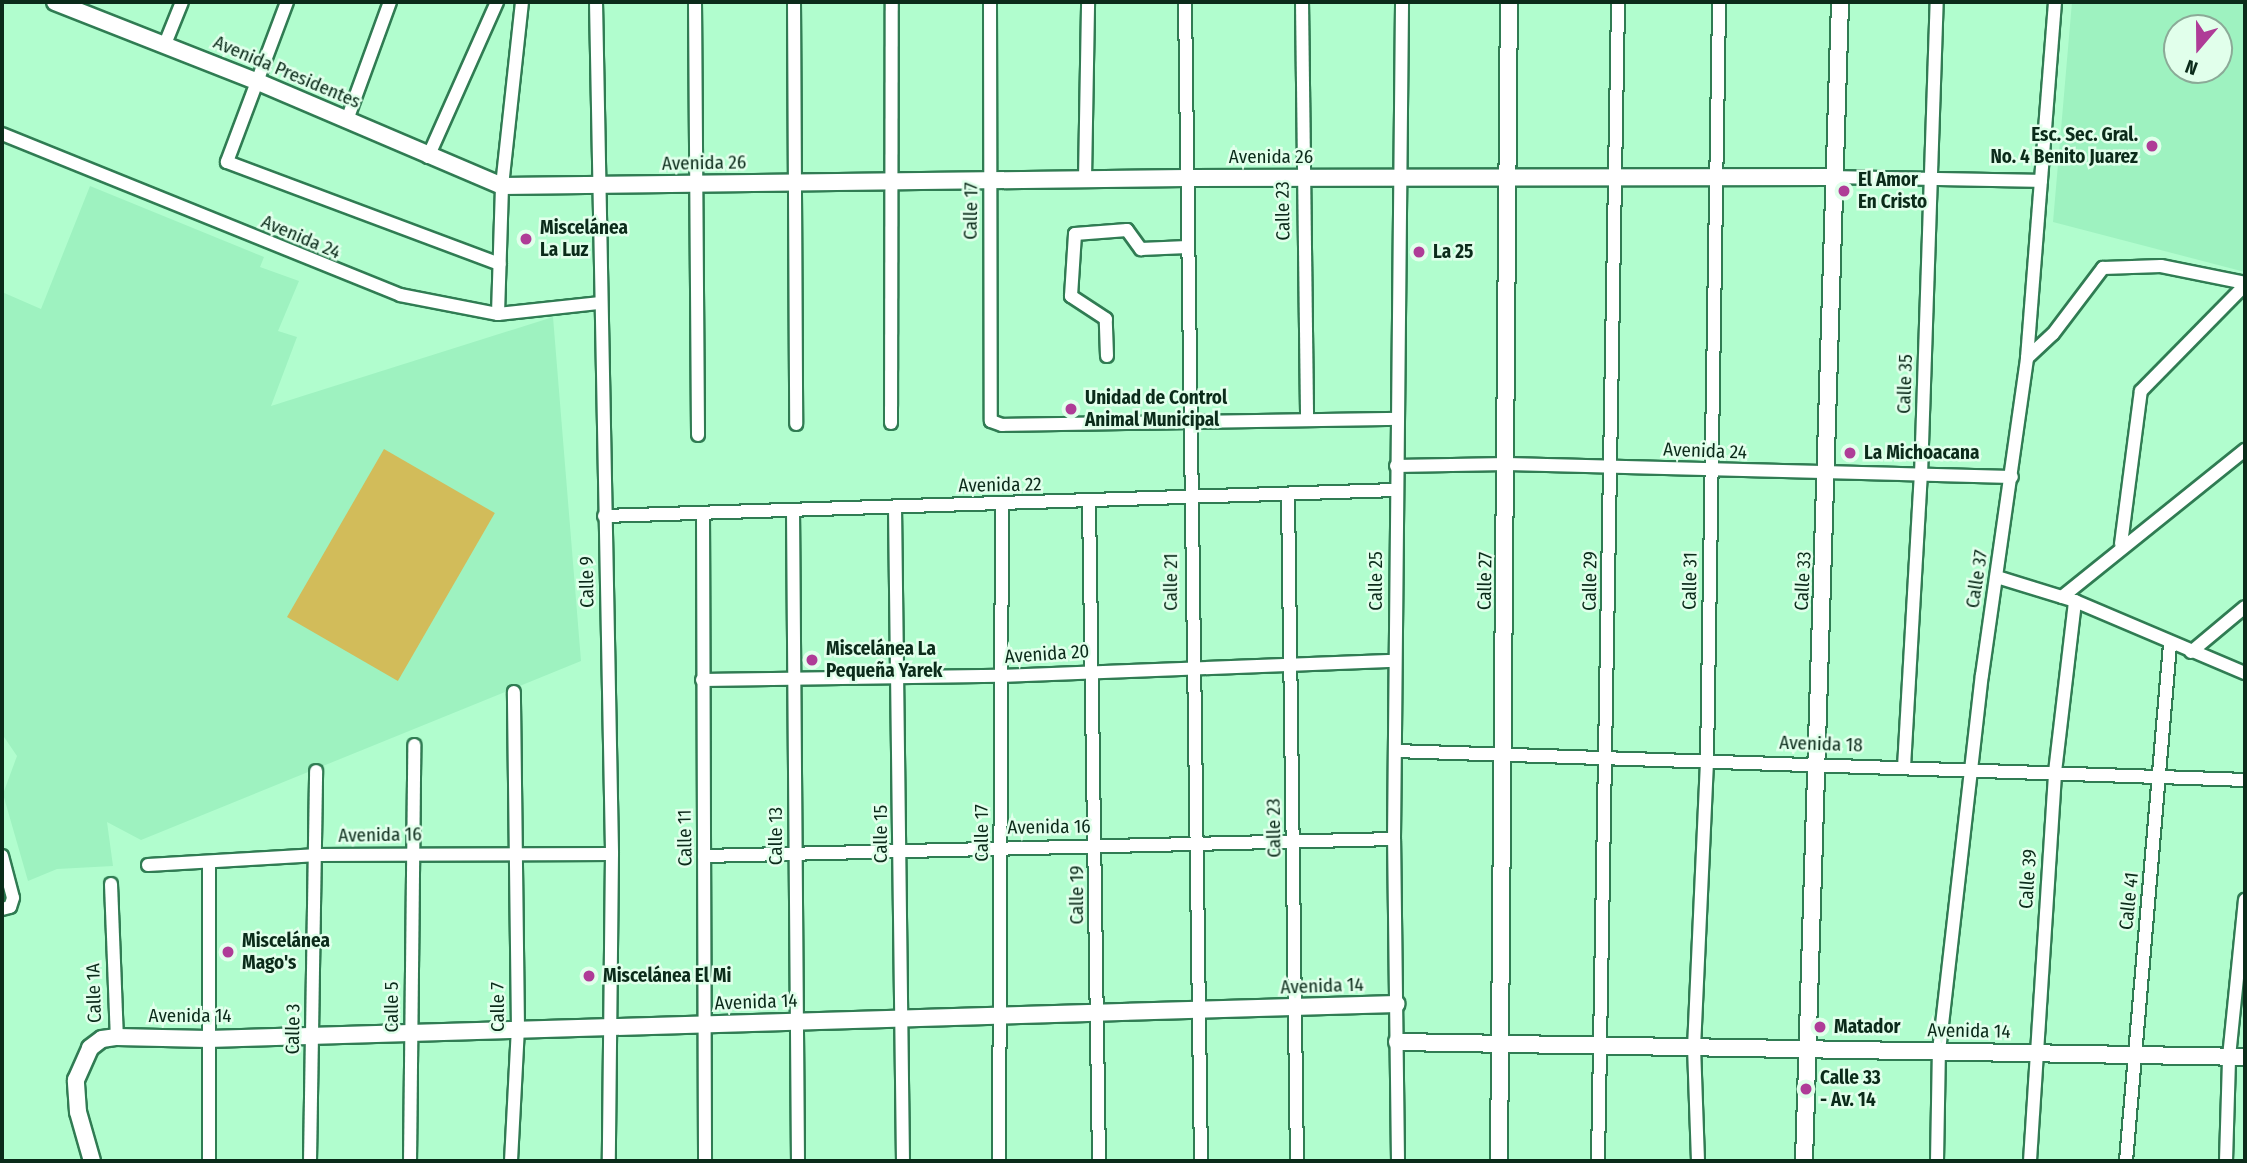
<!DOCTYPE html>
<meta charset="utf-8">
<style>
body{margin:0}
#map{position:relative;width:2247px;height:1163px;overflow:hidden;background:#b1fdce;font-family:"Fira Sans Condensed",sans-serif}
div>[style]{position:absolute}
.built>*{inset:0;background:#9ef2c0}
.green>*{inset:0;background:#d2bc5a;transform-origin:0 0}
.roads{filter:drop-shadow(2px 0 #307c53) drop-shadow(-2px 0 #307c53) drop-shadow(0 2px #307c53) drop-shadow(0 -2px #307c53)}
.street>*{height:12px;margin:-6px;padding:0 6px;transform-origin:6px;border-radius:6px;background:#fff}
.secondary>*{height:16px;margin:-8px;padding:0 8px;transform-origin:8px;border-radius:8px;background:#fff}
.dots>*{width:19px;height:19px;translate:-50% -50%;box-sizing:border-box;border:4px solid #e1ffeb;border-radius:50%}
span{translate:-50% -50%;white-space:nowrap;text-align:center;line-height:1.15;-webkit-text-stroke:5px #e1ffeb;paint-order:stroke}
.street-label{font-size:19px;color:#0b2b1a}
.poi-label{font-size:19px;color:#0b2b1a;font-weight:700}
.right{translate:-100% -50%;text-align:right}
.left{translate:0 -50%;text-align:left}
.frame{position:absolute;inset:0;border:4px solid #0b2b1a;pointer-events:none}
.north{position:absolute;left:2163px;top:14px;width:70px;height:70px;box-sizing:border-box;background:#e1ffeb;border:2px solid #8baa97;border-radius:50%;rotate:200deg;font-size:19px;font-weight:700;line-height:28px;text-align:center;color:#0b2b1a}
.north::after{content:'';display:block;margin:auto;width:24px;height:32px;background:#af3c97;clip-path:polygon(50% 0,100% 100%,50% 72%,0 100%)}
</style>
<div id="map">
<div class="built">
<div style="clip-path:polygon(evenodd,2072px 2px,2245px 2px,2245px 272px,2053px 222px,2072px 2px,2177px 28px,2219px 28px,2219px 70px,2177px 70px,2177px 28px)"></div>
<div style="clip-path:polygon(90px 186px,264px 257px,260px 267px,299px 281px,278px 331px,297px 337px,271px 406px,553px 317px,581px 661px,141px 840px,107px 822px,113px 866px,57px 869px,28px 881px,3px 794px,17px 756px,2px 734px,2px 292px,41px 309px)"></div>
</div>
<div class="green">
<div style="left:384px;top:449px;width:128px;height:194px;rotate:30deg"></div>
</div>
<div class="roads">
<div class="street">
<div style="left:287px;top:2px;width:171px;rotate:110.6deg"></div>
<div style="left:227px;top:162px;width:291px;rotate:20.5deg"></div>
<div style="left:596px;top:2px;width:852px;rotate:88.92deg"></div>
<div style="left:612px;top:854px;width:307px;rotate:90.6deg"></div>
<div style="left:695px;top:2px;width:433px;rotate:89.6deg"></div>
<div style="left:794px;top:2px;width:422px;rotate:89.7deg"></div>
<div style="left:990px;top:2px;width:419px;rotate:89.9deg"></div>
<div style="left:991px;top:421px;width:12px;rotate:20deg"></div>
<div style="left:1002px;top:425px;width:395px;rotate:-0.9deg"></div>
<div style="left:1185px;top:2px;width:1159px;rotate:89.21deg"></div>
<div style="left:1302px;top:2px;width:418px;rotate:89.3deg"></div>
<div style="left:165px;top:44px;width:45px;rotate:-68deg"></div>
<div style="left:347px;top:120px;width:126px;rotate:-70deg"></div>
<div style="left:2px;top:134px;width:429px;rotate:22deg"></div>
<div style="left:400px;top:295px;width:100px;rotate:11deg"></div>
<div style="left:498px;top:314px;width:103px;rotate:-6.2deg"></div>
<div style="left:428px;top:157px;width:170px;rotate:-66deg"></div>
<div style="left:1835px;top:177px;width:206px;rotate:1.1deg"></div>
<div style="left:1085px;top:179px;width:177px;rotate:-89deg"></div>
<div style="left:498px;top:314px;width:128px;rotate:-88.2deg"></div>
<div style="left:502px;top:186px;width:185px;rotate:-83.8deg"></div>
<div style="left:1107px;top:356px;width:37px;rotate:-92deg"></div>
<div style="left:1106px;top:319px;width:42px;rotate:-146.7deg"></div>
<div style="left:1071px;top:296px;width:62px;rotate:-86.3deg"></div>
<div style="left:1075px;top:234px;width:52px;rotate:-4.4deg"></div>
<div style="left:1127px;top:230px;width:24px;rotate:54deg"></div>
<div style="left:1141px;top:249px;width:46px;rotate:-2.5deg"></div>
<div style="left:2027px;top:358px;width:35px;rotate:-43deg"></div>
<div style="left:2053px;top:334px;width:83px;rotate:-52.9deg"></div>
<div style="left:2103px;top:268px;width:58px;rotate:-2deg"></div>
<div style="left:2161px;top:266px;width:86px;rotate:11.4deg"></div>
<div style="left:891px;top:423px;width:421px;rotate:-89.9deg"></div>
<div style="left:1396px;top:466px;width:111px;rotate:-1deg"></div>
<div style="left:1507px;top:464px;width:505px;rotate:1.47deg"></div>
<div style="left:1288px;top:494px;width:667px;rotate:89.23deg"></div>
<div style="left:1089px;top:503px;width:658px;rotate:89.13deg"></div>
<div style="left:895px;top:507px;width:654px;rotate:89.3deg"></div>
<div style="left:793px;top:510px;width:651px;rotate:89.56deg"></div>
<div style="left:703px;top:514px;width:647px;rotate:89.82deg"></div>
<div style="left:604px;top:516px;width:792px;rotate:-1.88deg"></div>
<div style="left:2121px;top:544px;width:154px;rotate:-82.6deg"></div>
<div style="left:2141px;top:391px;width:148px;rotate:-45.5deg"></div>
<div style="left:1997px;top:577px;width:82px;rotate:17.1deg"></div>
<div style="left:2075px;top:601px;width:185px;rotate:23deg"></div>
<div style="left:2062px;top:597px;width:235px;rotate:-38.8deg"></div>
<div style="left:2191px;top:652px;width:70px;rotate:-39.8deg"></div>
<div style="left:702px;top:680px;width:298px;rotate:-0.8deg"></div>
<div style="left:1000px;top:676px;width:395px;rotate:-2.2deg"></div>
<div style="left:1395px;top:751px;width:850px;rotate:1.95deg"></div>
<div style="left:1904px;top:767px;width:292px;rotate:-86.7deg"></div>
<div style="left:1921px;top:475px;width:473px;rotate:-88.1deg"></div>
<div style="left:2px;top:856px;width:43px;rotate:75.3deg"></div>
<div style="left:13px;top:898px;width:9px;rotate:108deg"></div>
<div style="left:10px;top:907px;width:8px;rotate:166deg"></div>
<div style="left:704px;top:856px;width:690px;rotate:-1.41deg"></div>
<div style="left:148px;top:865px;width:166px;rotate:-3.4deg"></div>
<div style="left:314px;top:855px;width:298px;rotate:-0.2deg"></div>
<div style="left:111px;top:884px;width:153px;rotate:87.8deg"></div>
<div style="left:209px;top:1161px;width:299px;rotate:-90deg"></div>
<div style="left:310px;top:1161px;width:390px;rotate:-89.1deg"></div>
<div style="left:410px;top:1161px;width:416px;rotate:-89.4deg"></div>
<div style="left:511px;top:1161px;width:132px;rotate:-87deg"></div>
<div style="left:518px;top:1029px;width:337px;rotate:-90.7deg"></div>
<div style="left:999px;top:1161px;width:657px;rotate:-89.74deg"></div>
<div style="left:1398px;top:1161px;width:322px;rotate:-90.7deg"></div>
<div style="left:1394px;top:839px;width:837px;rotate:-89.45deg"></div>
<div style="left:1598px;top:1161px;width:1159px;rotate:-89.01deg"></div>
<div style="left:1698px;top:1161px;width:113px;rotate:-92deg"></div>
<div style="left:1694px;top:1048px;width:287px;rotate:-87.4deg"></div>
<div style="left:1707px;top:761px;width:759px;rotate:-89.09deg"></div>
<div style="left:1937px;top:1161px;width:110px;rotate:-89deg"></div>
<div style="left:1939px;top:1051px;width:378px;rotate:-83.5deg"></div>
<div style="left:1982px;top:675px;width:320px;rotate:-81.9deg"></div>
<div style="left:2027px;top:358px;width:357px;rotate:-85.5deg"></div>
<div style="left:2030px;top:1161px;width:390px;rotate:-86.3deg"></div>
<div style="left:2055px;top:772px;width:172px;rotate:-83.3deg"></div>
<div style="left:2126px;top:1161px;width:518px;rotate:-85.13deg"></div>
<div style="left:2226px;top:1161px;width:104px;rotate:-88.3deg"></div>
<div style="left:2229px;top:1057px;width:158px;rotate:-84.2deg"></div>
</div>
<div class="secondary">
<div style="left:55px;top:2px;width:216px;rotate:21.5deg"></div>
<div style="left:256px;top:81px;width:267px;rotate:23.1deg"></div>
<div style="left:502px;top:186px;width:684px;rotate:-0.67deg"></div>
<div style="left:1186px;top:178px;width:649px;rotate:-0.09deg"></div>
<div style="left:1397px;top:1042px;width:848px;rotate:1.01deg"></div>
<div style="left:92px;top:1161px;width:51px;rotate:-105.9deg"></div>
<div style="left:78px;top:1112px;width:32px;rotate:-94deg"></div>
<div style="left:76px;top:1080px;width:35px;rotate:-66deg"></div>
<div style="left:90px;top:1048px;width:15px;rotate:-37deg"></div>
<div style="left:102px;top:1039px;width:15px;rotate:-8deg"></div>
<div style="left:117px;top:1037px;width:91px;rotate:1.3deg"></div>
<div style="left:208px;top:1039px;width:1189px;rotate:-1.69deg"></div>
<div style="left:1499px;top:1161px;width:1159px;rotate:-89.51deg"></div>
<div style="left:1804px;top:1161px;width:1160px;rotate:-88.22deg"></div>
</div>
</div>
<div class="dots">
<div style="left:2152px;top:146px;background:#af3c97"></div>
<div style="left:1844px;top:191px;background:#af3c97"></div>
<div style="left:526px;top:239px;background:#af3c97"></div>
<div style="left:1419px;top:252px;background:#af3c97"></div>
<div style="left:1071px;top:409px;background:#af3c97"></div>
<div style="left:1850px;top:453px;background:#af3c97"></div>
<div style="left:812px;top:660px;background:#af3c97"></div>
<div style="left:228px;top:952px;background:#af3c97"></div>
<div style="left:589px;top:976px;background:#af3c97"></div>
<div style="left:1820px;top:1027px;background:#af3c97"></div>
<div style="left:1806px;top:1089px;background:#af3c97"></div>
</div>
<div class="street-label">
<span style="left:287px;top:72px;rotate:23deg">Avenida Presidentes</span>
<span style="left:1271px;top:157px">Avenida 26</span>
<span style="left:704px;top:163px;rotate:-1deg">Avenida 26</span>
<span style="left:971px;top:211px;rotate:-89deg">Calle 17</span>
<span style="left:1283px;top:211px;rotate:-91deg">Calle 23</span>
<span style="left:301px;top:237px;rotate:23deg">Avenida 24</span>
<span style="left:1905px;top:384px;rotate:-88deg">Calle 35</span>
<span style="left:1705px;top:451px;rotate:2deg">Avenida 24</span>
<span style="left:1000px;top:485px;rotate:-1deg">Avenida 22</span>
<span style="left:1977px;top:579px;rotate:-81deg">Calle 37</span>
<span style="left:1376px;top:581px;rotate:-90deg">Calle 25</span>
<span style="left:1485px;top:581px;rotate:-89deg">Calle 27</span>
<span style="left:1590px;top:581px;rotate:-89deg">Calle 29</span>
<span style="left:1690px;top:581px;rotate:-89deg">Calle 31</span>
<span style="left:1803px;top:581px;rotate:-87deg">Calle 33</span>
<span style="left:587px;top:582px;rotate:-91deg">Calle 9</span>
<span style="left:1171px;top:582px;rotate:-90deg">Calle 21</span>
<span style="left:1047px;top:654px;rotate:-4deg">Avenida 20</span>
<span style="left:1821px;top:744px;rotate:2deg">Avenida 18</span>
<span style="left:1049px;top:827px;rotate:-1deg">Avenida 16</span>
<span style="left:1274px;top:828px;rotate:-91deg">Calle 23</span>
<span style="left:982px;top:833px;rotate:-90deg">Calle 17</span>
<span style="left:881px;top:834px;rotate:-90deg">Calle 15</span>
<span style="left:380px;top:835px;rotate:-1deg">Avenida 16</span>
<span style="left:776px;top:836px;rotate:-90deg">Calle 13</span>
<span style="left:685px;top:838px;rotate:-91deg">Calle 11</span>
<span style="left:2028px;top:879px;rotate:-86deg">Calle 39</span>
<span style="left:1077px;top:895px;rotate:-90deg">Calle 19</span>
<span style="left:2129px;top:901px;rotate:-84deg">Calle 41</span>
<span style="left:1322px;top:986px;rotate:-2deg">Avenida 14</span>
<span style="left:94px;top:993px;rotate:-92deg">Calle 1A</span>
<span style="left:756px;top:1002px;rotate:-2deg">Avenida 14</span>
<span style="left:392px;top:1007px;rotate:-90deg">Calle 5</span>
<span style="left:498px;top:1007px;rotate:-90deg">Calle 7</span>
<span style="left:190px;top:1016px">Avenida 14</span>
<span style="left:293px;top:1029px;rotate:-89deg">Calle 3</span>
<span style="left:1969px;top:1031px;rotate:1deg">Avenida 14</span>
</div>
<div class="poi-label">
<span class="right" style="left:2138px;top:146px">Esc. Sec. Gral.<br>No. 4 Benito Juarez</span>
<span class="left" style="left:1858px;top:191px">El Amor<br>En Cristo</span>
<span class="left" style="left:540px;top:239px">Miscelánea<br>La Luz</span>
<span class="left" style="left:1433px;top:252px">La 25</span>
<span class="left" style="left:1085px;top:409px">Unidad de Control<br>Animal Municipal</span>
<span class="left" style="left:1864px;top:453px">La Michoacana</span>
<span class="left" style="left:826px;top:660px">Miscelánea La<br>Pequeña Yarek</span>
<span class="left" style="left:242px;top:952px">Miscelánea<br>Mago's</span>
<span class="left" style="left:603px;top:976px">Miscelánea El Mi</span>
<span class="left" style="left:1834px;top:1027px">Matador</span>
<span class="left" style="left:1820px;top:1089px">Calle 33<br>- Av. 14</span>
</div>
<div class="frame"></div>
<div class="north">N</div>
</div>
